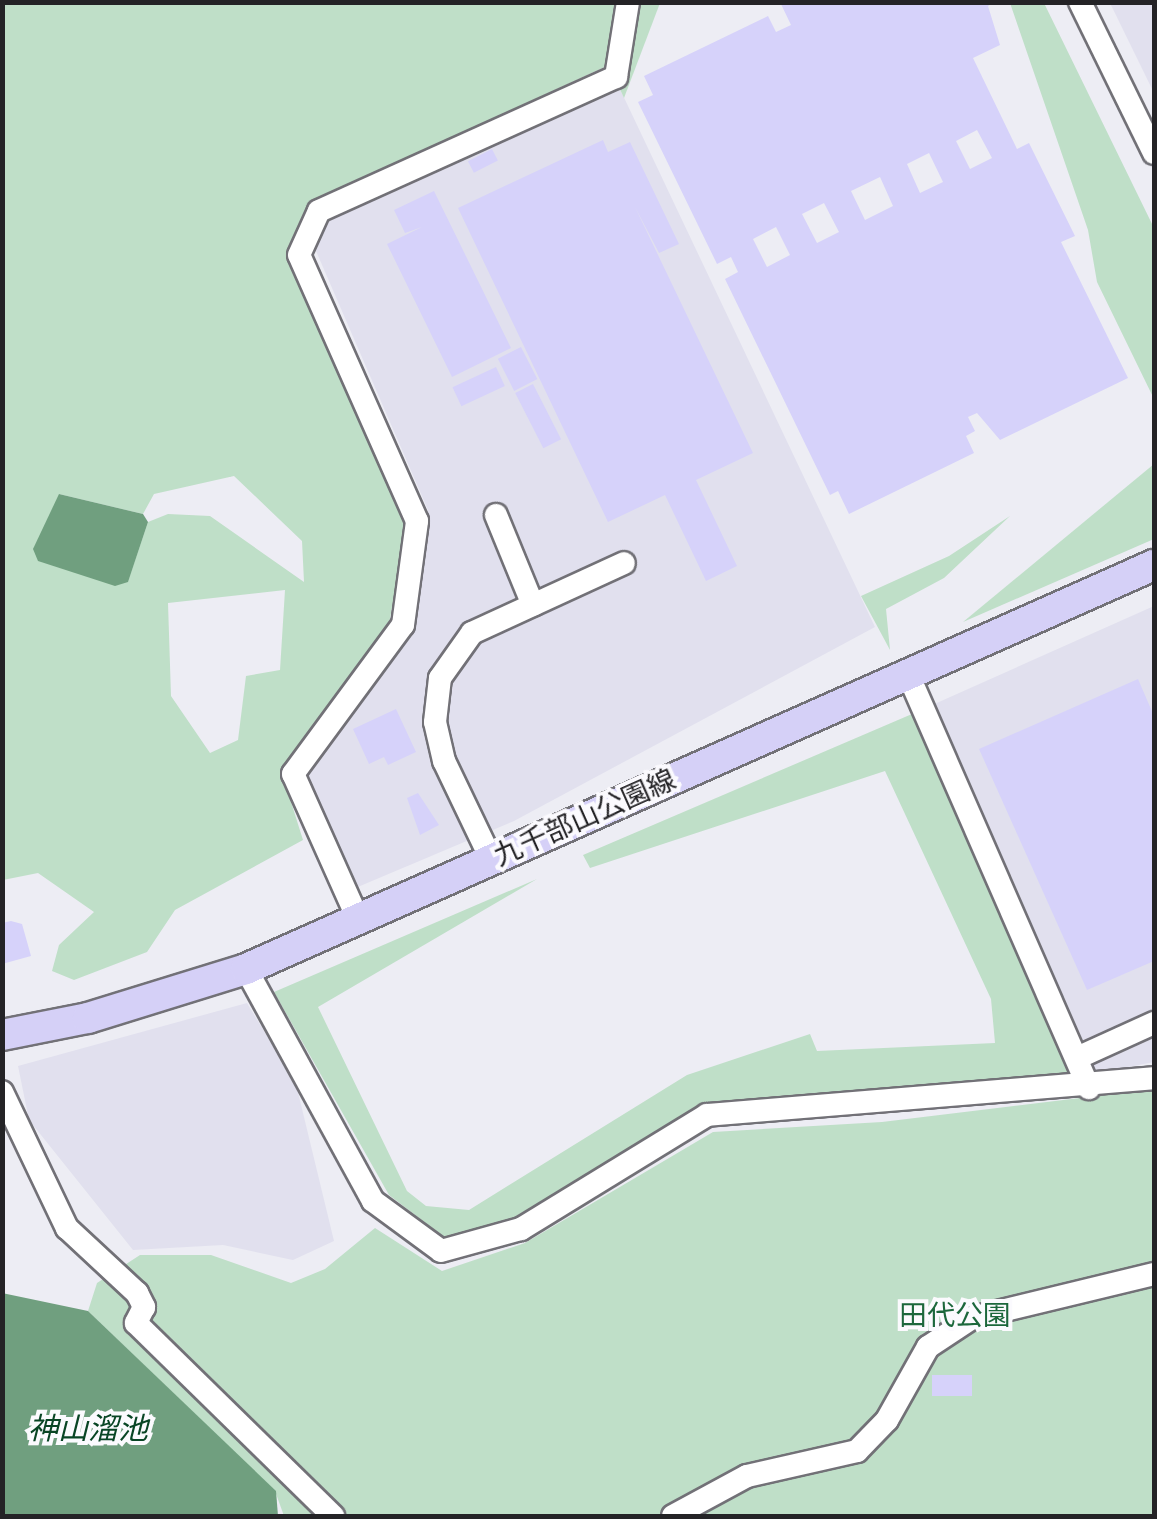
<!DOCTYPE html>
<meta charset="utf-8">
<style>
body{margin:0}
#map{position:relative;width:1157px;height:1519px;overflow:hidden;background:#ededf4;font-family:Jost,"Noto Sans JP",sans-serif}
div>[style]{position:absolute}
.built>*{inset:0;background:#e1e0ee}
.green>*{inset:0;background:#bfdfc8}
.water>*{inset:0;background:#709f7f}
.building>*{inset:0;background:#d6d2fa;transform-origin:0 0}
.roads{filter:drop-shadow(2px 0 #727177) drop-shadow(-2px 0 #727177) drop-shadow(0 2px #727177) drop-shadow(0 -2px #727177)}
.minor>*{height:22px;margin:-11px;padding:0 11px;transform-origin:11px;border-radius:11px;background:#fff}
.major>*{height:30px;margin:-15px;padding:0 15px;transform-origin:15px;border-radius:15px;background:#d5d0f7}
span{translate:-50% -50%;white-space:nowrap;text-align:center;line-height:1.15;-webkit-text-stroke:8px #fbfafe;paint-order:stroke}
.street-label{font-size:28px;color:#242326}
.park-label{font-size:28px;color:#1c673c}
.water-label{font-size:30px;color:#094525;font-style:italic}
.frame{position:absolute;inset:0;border:5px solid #242326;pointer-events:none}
</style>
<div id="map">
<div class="built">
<div style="clip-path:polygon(1110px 3px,1154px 3px,1154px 93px)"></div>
<div style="clip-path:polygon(619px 87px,875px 627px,514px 821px,353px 889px,304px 779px,415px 627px,428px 510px,316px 251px,331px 212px)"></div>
<div style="clip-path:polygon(1154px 606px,1154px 1062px,1077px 1077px,912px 714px)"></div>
<div style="clip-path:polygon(247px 1003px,296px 1084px,334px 1241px,293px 1260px,223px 1245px,133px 1250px,29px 1120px,18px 1066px)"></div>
</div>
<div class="green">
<div style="clip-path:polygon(evenodd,2px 3px,619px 3px,609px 65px,312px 202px,290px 254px,408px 519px,389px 624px,281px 770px,303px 840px,175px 910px,147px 952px,74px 980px,52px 971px,59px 945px,94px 912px,38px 873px,3px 880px,2px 3px,234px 476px,302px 541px,304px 582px,210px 516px,168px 514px,148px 522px,128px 581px,59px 494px,143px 514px,154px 494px,234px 476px,2px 3px,285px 590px,280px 670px,246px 676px,238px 740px,210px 753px,171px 696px,168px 603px,285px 590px)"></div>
<div style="clip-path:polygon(635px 3px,660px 3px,624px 98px,619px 87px)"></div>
<div style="clip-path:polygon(1010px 3px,1044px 3px,1154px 228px,1154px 399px,1097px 282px,1088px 230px)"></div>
<div style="clip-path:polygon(1154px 464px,1154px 539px,963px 622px)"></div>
<div style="clip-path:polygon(1010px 516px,944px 578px,886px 609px,890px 650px,861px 596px,949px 556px)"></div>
<div style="clip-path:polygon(912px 714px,1077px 1077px,701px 1105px,514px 1222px,444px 1237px,389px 1195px,274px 992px,537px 879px,318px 1007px,407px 1191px,426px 1206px,469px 1210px,687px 1075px,810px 1034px,817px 1051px,995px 1043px,991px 999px,885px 771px,590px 868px,583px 855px)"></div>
<div style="clip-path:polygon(1154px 1089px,1154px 1516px,284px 1516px,275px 1491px,88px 1311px,97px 1283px,140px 1255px,211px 1255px,291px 1283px,325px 1269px,375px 1228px,442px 1271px,525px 1243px,713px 1132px,882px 1122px)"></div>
</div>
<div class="water">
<div style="clip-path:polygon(59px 494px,143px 514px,148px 522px,128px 582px,115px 586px,38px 561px,33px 549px)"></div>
<div style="clip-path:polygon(2px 1293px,88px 1311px,276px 1491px,278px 1516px,3px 1516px)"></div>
</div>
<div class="building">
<div style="clip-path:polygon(evenodd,780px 2px,994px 2px,988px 6px,1000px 45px,973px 58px,1017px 149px,1029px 143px,1075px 236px,1061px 242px,1128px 378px,1000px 440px,977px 413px,968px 417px,975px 431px,966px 436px,974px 453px,849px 514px,838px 491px,830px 495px,725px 279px,738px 272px,731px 257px,717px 264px,638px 102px,653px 95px,644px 76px,768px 16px,776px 32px,791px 25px,780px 2px,977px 130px,992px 158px,970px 169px,956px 141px,977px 130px,780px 2px,929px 153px,943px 182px,920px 193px,907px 164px,929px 153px,780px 2px,880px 177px,893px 206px,865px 220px,851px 191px,880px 177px,780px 2px,824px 203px,839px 232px,817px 243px,802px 214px,824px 203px,780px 2px,776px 227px,790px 255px,767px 267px,753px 239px,776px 227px)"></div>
<div style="clip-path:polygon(603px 140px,608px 152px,630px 142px,679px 244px,659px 253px,635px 207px,753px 453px,696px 480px,737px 566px,706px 581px,665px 495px,608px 522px,458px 208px)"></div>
<div style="left:492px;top:149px;width:13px;height:27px;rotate:63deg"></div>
<div style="clip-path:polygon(434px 191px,511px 348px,452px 377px,387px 244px,422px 227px,405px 233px,394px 210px)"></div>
<div style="left:521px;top:347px;width:36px;height:26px;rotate:63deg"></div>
<div style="left:496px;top:367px;width:21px;height:48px;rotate:65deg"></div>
<div style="left:533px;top:384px;width:62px;height:20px;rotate:63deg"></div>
<div style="clip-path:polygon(1138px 679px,1154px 716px,1154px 961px,1087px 990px,979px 749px)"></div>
<div style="clip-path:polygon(396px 709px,416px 752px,388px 765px,384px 757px,369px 764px,353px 729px)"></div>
<div style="clip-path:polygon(418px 793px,439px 825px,420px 835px,407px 798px)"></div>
<div style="clip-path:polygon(11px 921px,22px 924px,31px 956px,2px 964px,2px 923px)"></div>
<div style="left:972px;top:1375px;width:21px;height:40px;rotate:90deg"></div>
</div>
<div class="roads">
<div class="minor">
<div style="left:1080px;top:2px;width:168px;rotate:63.9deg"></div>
<div style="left:496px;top:515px;width:97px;rotate:67.7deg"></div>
<div style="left:908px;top:674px;width:452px;rotate:66.4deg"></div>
<div style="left:491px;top:859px;width:109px;rotate:-115.6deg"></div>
<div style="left:444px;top:761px;width:40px;rotate:-103deg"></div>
<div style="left:435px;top:722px;width:44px;rotate:-83.5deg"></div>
<div style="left:440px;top:678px;width:55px;rotate:-54.6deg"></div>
<div style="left:472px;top:633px;width:167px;rotate:-24.7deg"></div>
<div style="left:358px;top:919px;width:159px;rotate:-114.1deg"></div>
<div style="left:293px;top:774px;width:185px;rotate:-53.6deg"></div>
<div style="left:403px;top:625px;width:105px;rotate:-82.3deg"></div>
<div style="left:417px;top:521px;width:291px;rotate:-113.9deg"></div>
<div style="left:299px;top:255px;width:48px;rotate:-65.6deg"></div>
<div style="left:319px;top:211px;width:326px;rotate:-24.3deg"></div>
<div style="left:616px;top:77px;width:76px;rotate:-80.9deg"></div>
<div style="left:246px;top:969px;width:264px;rotate:61.3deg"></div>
<div style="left:373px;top:1201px;width:84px;rotate:36.3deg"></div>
<div style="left:441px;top:1251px;width:83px;rotate:-15.4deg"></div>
<div style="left:521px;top:1229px;width:218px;rotate:-31.5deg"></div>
<div style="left:707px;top:1115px;width:449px;rotate:-4.7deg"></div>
<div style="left:1077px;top:1058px;width:85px;rotate:-24.4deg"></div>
<div style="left:2px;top:1092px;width:151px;rotate:64.5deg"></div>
<div style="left:67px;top:1228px;width:96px;rotate:42.9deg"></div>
<div style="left:137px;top:1293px;width:16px;rotate:63deg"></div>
<div style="left:144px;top:1307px;width:18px;rotate:117deg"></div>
<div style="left:136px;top:1323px;width:276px;rotate:44.4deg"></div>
<div style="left:673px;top:1516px;width:84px;rotate:-28.4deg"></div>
<div style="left:747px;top:1476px;width:113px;rotate:-12.8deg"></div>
<div style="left:857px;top:1451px;width:43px;rotate:-45.9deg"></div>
<div style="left:887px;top:1420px;width:84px;rotate:-60.7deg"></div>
<div style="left:928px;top:1347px;width:53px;rotate:-33.4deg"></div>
<div style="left:972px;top:1318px;width:187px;rotate:-13.6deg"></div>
</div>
<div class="major">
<div style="left:2px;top:1035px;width:88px;rotate:-11.2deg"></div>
<div style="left:88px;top:1018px;width:165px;rotate:-17.2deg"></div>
<div style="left:246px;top:969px;width:994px;rotate:-23.99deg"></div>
</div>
</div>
<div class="street-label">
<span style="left:585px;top:818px;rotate:-24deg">九千部山公園線</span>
</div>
<div class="park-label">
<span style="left:955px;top:1316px">田代公園</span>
</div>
<div class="water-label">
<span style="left:88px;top:1429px">神山溜池</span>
</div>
<div class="frame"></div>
</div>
